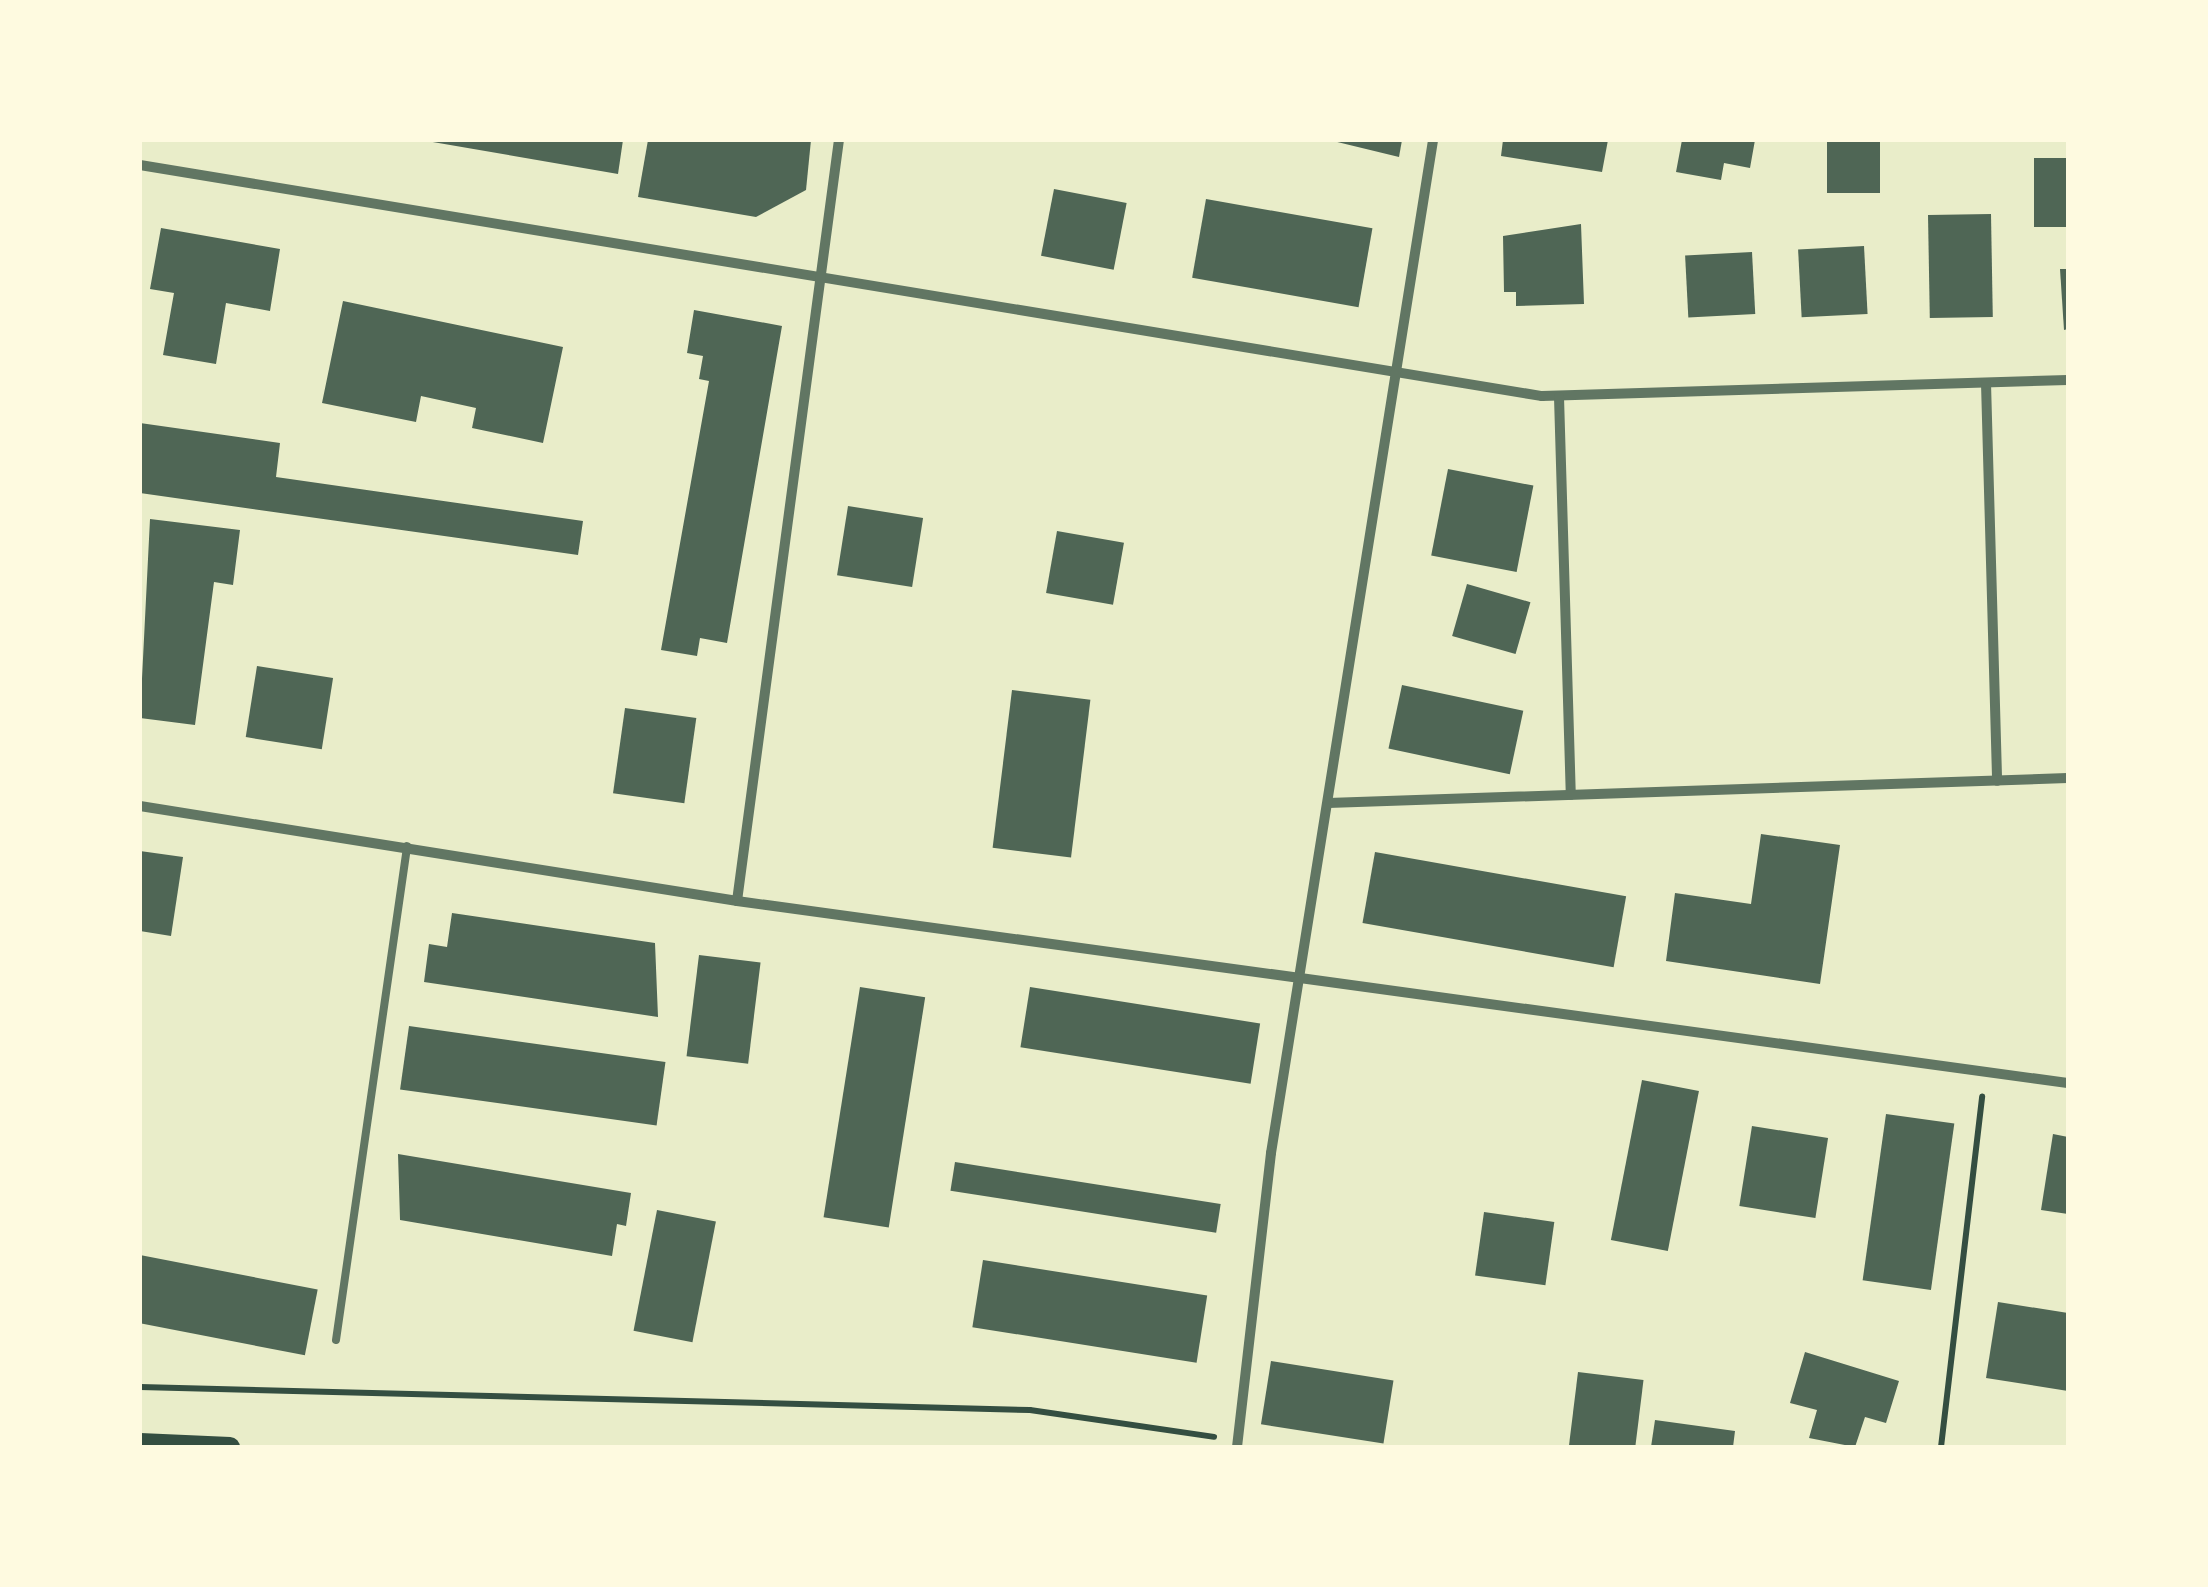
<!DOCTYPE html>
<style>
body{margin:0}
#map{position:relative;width:2208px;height:1587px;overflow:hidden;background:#e9edc9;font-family:"PT Sans Narrow",sans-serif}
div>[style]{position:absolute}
.building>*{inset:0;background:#4f6655;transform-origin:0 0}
.path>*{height:6px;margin:-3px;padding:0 3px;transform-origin:3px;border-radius:3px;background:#344e41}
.service>*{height:8px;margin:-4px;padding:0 4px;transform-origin:4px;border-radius:4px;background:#617663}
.minor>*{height:10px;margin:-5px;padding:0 5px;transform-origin:5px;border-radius:5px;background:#617663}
.secondary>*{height:20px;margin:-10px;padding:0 10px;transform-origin:10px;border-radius:10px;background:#344e41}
span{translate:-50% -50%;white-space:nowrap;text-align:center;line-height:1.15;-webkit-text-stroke:10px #fefae0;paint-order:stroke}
.frame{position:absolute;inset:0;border:142px solid #fefae0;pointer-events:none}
</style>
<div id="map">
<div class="building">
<div style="clip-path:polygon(421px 140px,623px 140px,618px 174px)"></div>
<div style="clip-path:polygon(648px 140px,811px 140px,806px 190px,756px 217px,638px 197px)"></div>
<div style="clip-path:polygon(1329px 140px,1402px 140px,1399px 157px)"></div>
<div style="clip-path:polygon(1503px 140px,1608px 140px,1602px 172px,1501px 156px)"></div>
<div style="clip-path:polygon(1682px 140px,1755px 140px,1750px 168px,1724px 163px,1721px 180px,1676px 172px)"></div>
<div style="left:1827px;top:140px;width:53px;height:53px"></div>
<div style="left:2068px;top:158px;width:69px;height:34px;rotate:90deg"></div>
<div style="left:1054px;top:189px;width:74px;height:68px;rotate:11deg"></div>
<div style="left:1206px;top:199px;width:169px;height:80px;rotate:10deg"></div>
<div style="left:1991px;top:214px;width:103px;height:63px;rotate:89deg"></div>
<div style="clip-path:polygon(1581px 224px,1584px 304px,1516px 306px,1516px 292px,1504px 292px,1503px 236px)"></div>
<div style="clip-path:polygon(161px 228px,280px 249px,270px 311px,226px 303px,216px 364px,163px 355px,174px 293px,150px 289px)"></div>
<div style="left:1864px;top:246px;width:68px;height:66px;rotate:87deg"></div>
<div style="left:1752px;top:252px;width:62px;height:67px;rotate:87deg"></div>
<div style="clip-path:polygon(2060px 269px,2068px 269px,2068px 329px,2064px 330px)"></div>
<div style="clip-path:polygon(343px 301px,563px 347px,543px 443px,472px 428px,476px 408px,421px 396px,416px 422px,322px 403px)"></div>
<div style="clip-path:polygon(694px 310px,782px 326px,727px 643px,700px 638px,697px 656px,661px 650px,709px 381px,699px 379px,703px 356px,687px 353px)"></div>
<div style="clip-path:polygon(140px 423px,280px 443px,276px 477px,583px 521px,578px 555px,140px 493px)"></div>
<div style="left:1448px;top:469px;width:87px;height:88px;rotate:11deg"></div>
<div style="left:848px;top:506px;width:76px;height:70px;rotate:9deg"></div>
<div style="clip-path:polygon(150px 519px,240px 530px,233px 585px,214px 582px,195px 725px,140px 718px)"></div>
<div style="left:1057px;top:531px;width:68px;height:63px;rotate:10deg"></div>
<div style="left:1467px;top:584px;width:66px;height:54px;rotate:16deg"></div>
<div style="left:257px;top:666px;width:77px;height:72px;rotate:9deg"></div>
<div style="left:1402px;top:685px;width:124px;height:65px;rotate:12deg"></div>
<div style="left:1012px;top:690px;width:79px;height:159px;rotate:7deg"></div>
<div style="left:625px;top:708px;width:72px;height:86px;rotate:8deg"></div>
<div style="clip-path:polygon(1761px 834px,1840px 845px,1820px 984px,1666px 961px,1675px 893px,1751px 904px)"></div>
<div style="clip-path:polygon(140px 851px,183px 857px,171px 936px,140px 931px)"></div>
<div style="left:1375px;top:852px;width:255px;height:72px;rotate:10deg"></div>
<div style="clip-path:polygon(452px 913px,655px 943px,658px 1017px,424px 982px,429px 944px,447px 947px)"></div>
<div style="left:699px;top:955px;width:62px;height:102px;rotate:7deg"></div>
<div style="left:860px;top:987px;width:66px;height:233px;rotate:9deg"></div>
<div style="left:1030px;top:987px;width:233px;height:61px;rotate:9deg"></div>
<div style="left:409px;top:1026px;width:259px;height:64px;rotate:8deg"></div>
<div style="left:1642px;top:1080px;width:58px;height:163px;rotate:11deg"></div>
<div style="left:1886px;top:1114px;width:69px;height:168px;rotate:8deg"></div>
<div style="left:1752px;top:1126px;width:77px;height:81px;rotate:9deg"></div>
<div style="clip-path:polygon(2053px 1134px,2068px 1137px,2068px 1214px,2041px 1210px)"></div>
<div style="clip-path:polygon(398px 1154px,631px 1193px,626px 1226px,617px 1224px,612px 1256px,400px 1220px)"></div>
<div style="left:955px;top:1162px;width:269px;height:29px;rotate:9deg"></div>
<div style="left:657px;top:1210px;width:60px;height:123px;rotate:11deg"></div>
<div style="left:1484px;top:1212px;width:71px;height:64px;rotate:8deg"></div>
<div style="left:140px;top:1255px;width:181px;height:67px;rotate:11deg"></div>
<div style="left:983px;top:1260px;width:227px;height:68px;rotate:9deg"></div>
<div style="clip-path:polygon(1998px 1302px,2068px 1313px,2068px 1391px,1986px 1378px)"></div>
<div style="clip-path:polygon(1805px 1352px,1899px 1381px,1886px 1423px,1865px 1417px,1855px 1447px,1809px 1438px,1817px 1410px,1790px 1403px)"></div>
<div style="left:1271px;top:1361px;width:124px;height:64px;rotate:9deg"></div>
<div style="left:1578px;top:1372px;width:66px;height:76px;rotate:7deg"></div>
<div style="clip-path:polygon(1655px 1420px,1735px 1431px,1733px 1447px,1651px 1447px)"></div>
</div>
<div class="path">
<div style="left:140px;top:1387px;width:890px;rotate:1.48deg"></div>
<div style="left:1030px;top:1410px;width:186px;rotate:8.3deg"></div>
<div style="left:1941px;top:1447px;width:353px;rotate:-83.3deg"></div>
</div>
<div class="service">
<div style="left:336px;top:1340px;width:499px;rotate:-81.8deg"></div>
</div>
<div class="minor">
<div style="left:140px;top:165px;width:1421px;rotate:9.36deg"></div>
<div style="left:1542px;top:396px;width:526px;rotate:-1.74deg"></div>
<div style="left:1986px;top:383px;width:398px;rotate:88.4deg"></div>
<div style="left:1559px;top:397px;width:398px;rotate:88.3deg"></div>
<div style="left:1328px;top:803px;width:740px;rotate:-1.93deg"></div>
<div style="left:140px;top:806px;width:605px;rotate:9.04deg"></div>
<div style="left:737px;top:901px;width:1343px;rotate:7.79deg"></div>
<div style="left:737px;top:901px;width:768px;rotate:-82.37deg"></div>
<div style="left:1237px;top:1447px;width:296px;rotate:-83.4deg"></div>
<div style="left:1271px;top:1153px;width:1026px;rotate:-80.91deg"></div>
</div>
<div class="secondary">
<div style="left:140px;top:1443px;width:90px;rotate:2.5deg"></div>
</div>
<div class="frame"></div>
</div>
